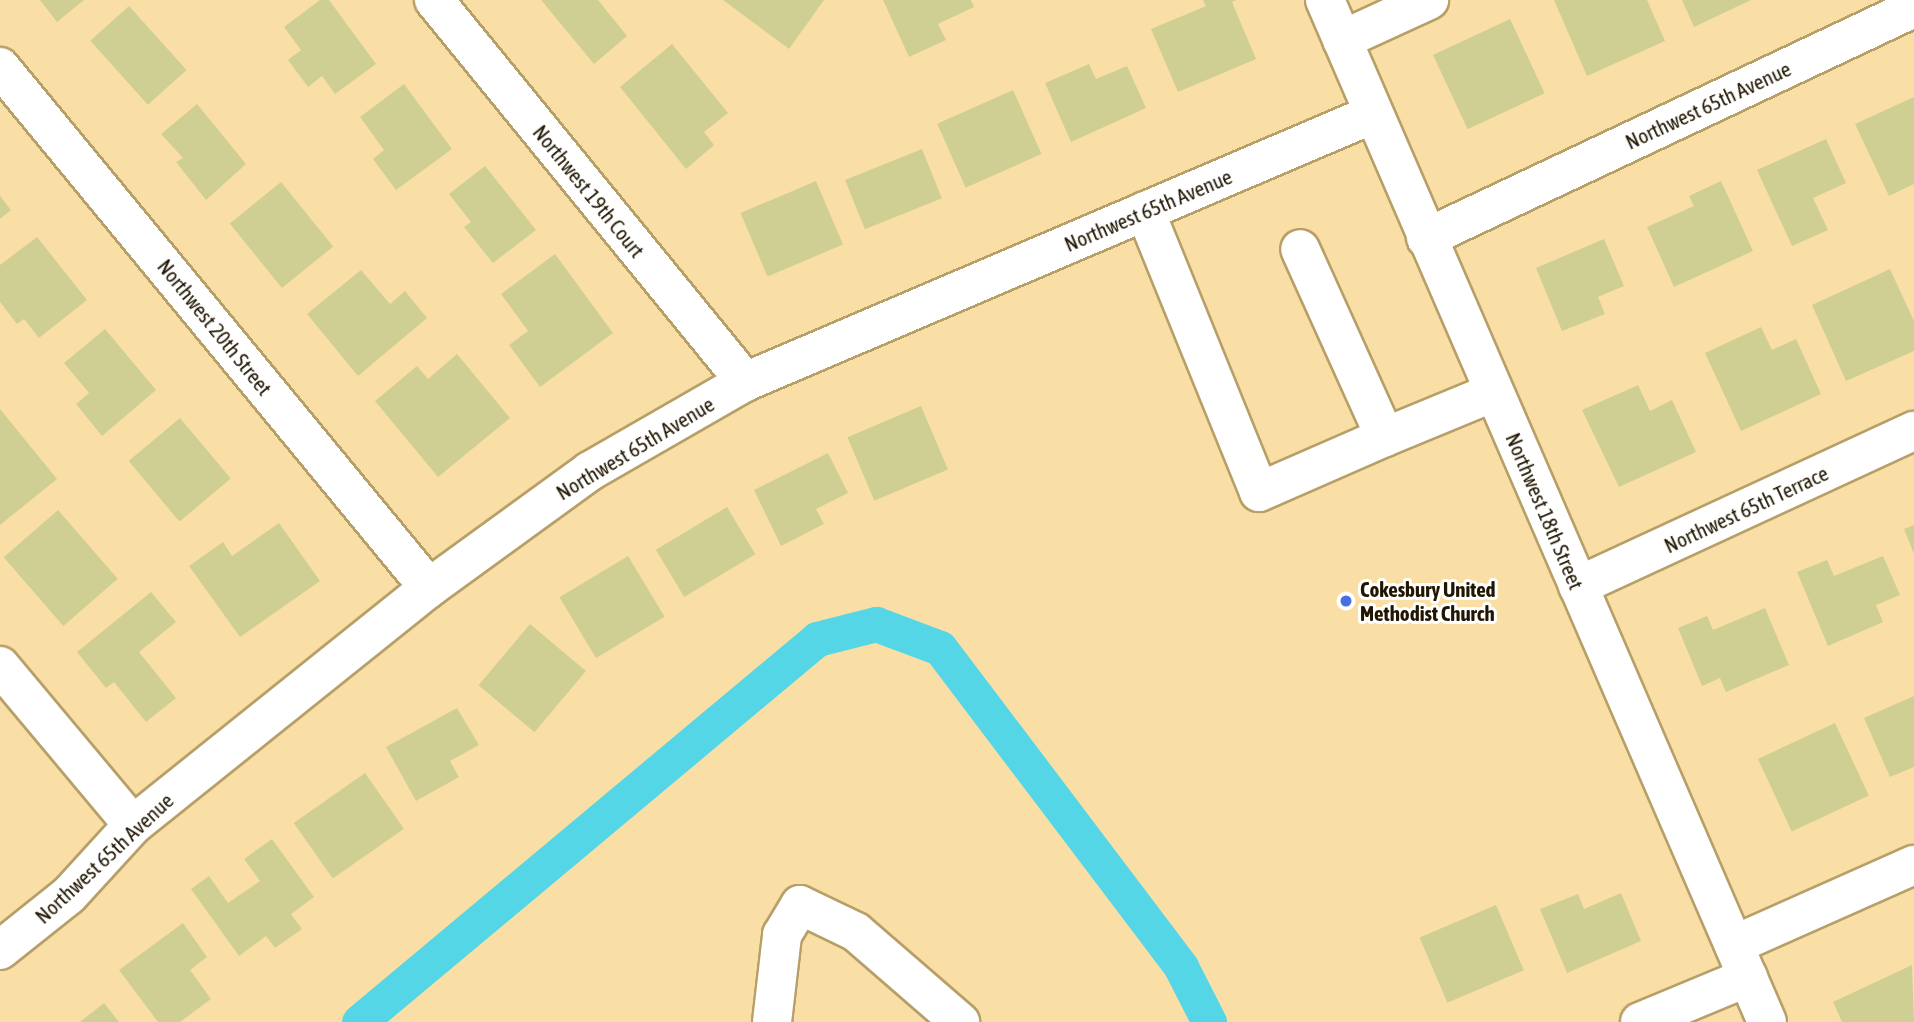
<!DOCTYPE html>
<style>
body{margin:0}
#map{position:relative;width:1914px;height:1022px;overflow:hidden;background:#f9dfa6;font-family:"Asap Condensed",sans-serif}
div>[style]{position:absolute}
.canal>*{height:35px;margin:-17.5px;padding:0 17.5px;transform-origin:17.5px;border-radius:17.5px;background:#55d6e6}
.building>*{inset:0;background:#d0cf93;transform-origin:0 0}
.roads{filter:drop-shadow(2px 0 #b79f68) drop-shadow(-2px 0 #b79f68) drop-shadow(0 2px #b79f68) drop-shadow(0 -2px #b79f68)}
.minor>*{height:38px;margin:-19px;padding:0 19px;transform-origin:19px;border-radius:19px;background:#fff}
.dots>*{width:19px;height:19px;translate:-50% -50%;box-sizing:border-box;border:4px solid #fff;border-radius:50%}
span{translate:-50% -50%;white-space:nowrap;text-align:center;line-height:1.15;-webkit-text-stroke:6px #fff;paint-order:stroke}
.street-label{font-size:21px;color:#201602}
.poi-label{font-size:21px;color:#201602;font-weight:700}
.left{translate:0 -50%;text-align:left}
</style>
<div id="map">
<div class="canal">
<div style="left:359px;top:1022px;width:597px;rotate:-39.9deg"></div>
<div style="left:817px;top:639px;width:61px;rotate:-14.3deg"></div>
<div style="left:876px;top:624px;width:68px;rotate:20.6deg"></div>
<div style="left:940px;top:648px;width:400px;rotate:52.9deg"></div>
<div style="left:1181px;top:967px;width:62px;rotate:63deg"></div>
</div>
<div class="building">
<div style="clip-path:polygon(40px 0,84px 0,57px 22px)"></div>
<div style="clip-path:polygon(320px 0,329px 0,376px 64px,335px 94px,322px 76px,308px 87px,288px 60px,301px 50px,284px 27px)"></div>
<div style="clip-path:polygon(541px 0,598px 0,627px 36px,594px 64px)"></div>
<div style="clip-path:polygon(723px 0,824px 0,789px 49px)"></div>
<div style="clip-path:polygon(883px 0,971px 0,974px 7px,938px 24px,946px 40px,909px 57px)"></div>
<div style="clip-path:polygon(1203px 0,1237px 0,1232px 2px,1256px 59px,1178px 92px,1151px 29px,1206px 6px)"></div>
<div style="clip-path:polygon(1554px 0,1647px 0,1665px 41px,1587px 76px)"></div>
<div style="clip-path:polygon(1682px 0,1751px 0,1694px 27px)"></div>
<div style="left:129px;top:6px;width:86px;height:52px;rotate:48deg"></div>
<div style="left:1510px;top:19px;width:82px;height:85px;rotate:65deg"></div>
<div style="clip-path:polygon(672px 44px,728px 113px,704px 132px,714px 145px,686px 169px,620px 87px)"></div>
<div style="clip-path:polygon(1089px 64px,1096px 79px,1127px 66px,1146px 108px,1071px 142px,1045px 83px)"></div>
<div style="clip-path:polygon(404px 84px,452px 149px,396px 190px,373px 159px,384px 150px,360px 117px)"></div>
<div style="left:1013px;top:90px;width:70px;height:83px;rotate:66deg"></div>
<div style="clip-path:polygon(1914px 97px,1914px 184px,1889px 196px,1855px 124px)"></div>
<div style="clip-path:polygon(197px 104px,246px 164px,206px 200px,176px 162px,183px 158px,161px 134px)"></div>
<div style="clip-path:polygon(1826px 139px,1846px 183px,1813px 198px,1828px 230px,1792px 246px,1757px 170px)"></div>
<div style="left:922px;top:149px;width:53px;height:83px;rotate:68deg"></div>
<div style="clip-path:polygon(485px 166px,536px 230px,493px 263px,464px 227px,471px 222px,449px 194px)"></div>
<div style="left:816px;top:181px;width:69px;height:82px;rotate:67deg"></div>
<div style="clip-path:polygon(1721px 181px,1753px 251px,1674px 287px,1647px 227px,1694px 206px,1689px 196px)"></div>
<div style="left:281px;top:182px;width:83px;height:66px;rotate:51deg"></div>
<div style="clip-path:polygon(0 196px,11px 210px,0 219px)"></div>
<div style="clip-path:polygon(37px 237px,87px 300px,39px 338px,24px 319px,17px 324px,0 302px,0 265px)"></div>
<div style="clip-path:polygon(1604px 239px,1624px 286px,1598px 297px,1605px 314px,1562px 331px,1536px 268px)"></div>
<div style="clip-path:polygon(555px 254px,613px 333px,540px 387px,509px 345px,528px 331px,501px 294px)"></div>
<div style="clip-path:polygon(1890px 269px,1914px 321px,1914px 351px,1846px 381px,1812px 305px)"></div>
<div style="clip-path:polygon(361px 270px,390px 304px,405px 291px,427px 318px,358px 376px,307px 314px)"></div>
<div style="clip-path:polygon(1761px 327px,1772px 350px,1796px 339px,1821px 394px,1741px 431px,1705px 353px)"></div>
<div style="clip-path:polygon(105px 329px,156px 390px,102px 436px,76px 404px,89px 393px,64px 363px)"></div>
<div style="clip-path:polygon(457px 354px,510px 418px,438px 477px,375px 401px,417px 366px,428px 379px)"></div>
<div style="clip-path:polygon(1638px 385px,1650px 411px,1672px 400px,1696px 452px,1619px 487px,1582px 410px)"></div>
<div style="left:921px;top:406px;width:69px;height:80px;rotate:67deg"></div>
<div style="clip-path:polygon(0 409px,57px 479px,0 525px)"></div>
<div style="left:180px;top:418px;width:79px;height:67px;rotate:50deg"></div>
<div style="clip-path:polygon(828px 453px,848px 493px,816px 509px,824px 524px,781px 546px,754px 490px)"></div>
<div style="left:727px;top:507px;width:55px;height:83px;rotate:59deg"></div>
<div style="left:58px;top:510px;width:91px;height:72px;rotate:49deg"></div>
<div style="clip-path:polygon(279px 523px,320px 581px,240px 637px,189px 566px,223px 542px,232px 556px)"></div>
<div style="clip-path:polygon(1914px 525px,1914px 554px,1904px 529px)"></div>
<div style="left:628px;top:556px;width:71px;height:80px;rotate:59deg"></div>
<div style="clip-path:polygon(1883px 556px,1900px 595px,1876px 605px,1883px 622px,1828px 646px,1797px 572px,1827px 560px,1834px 576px)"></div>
<div style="clip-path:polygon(151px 592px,176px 622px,139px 652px,176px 698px,146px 722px,114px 682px,106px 688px,77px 652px)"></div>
<div style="clip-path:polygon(1765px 608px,1789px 665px,1726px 692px,1720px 678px,1702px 686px,1678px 628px,1707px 616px,1713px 630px)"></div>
<div style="left:530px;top:624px;width:73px;height:80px;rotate:40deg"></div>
<div style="clip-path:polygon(1914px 696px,1914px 767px,1890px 777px,1864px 718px)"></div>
<div style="clip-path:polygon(457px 708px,479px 745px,450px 761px,459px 777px,416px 801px,386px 747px)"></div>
<div style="left:1835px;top:723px;width:80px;height:85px;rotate:65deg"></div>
<div style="left:365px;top:773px;width:68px;height:87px;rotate:55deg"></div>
<div style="clip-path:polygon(272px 839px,314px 897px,291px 914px,302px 929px,275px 948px,266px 936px,239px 956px,191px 889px,209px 876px,228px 903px,260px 881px,244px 859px)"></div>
<div style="clip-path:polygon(1621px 893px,1641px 941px,1567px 973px,1540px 909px,1578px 894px,1584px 909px)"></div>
<div style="left:1496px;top:905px;width:71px;height:83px;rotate:67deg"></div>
<div style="clip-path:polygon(183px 923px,207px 957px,190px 970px,211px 999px,180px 1022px,158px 1022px,119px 970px)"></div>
<div style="clip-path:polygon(1912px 965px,1914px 1022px,1842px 1022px,1833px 1002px)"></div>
<div style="clip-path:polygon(104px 1003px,119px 1022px,80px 1022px)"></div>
</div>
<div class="roads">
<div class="minor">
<div style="left:434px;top:0;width:493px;rotate:50.8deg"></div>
<div style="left:1325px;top:0;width:1113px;rotate:66.61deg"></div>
<div style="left:1342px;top:40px;width:96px;rotate:-24.7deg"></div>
<div style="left:0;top:67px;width:675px;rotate:50.53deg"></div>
<div style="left:1145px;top:211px;width:303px;rotate:67.9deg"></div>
<div style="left:1259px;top:492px;width:137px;rotate:-23.6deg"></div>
<div style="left:1385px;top:437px;width:206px;rotate:-114.3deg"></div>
<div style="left:1426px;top:238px;width:539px;rotate:-25.24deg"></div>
<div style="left:1385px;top:437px;width:118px;rotate:-22.4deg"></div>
<div style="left:1578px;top:586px;width:370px;rotate:-24.8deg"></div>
<div style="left:0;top:666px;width:207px;rotate:50.1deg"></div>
<div style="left:1734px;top:945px;width:197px;rotate:-24deg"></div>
<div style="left:0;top:950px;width:88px;rotate:-38.6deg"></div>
<div style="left:69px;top:895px;width:95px;rotate:-47.6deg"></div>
<div style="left:133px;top:825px;width:379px;rotate:-38.7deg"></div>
<div style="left:429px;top:588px;width:199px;rotate:-36deg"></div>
<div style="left:590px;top:471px;width:179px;rotate:-29.9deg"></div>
<div style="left:745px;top:382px;width:683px;rotate:-23.11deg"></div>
<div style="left:772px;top:1022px;width:88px;rotate:-83.4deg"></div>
<div style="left:782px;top:935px;width:35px;rotate:-59deg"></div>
<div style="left:800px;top:905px;width:62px;rotate:25.7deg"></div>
<div style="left:856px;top:932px;width:138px;rotate:40.9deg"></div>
<div style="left:1640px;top:1022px;width:117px;rotate:-22.6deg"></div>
</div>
</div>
<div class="dots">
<div style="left:1346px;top:601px;background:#486fe2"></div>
</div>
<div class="street-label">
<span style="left:1708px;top:105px;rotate:-25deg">Northwest 65th Avenue</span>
<span style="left:589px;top:191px;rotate:51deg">Northwest 19th Court</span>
<span style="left:1148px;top:210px;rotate:-23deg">Northwest 65th Avenue</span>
<span style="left:215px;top:327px;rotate:51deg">Northwest 20th Street</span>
<span style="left:635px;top:448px;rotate:-31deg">Northwest 65th Avenue</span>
<span style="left:1746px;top:509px;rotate:-25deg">Northwest 65th Terrace</span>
<span style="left:1545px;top:511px;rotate:67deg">Northwest 18th Street</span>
<span style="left:104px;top:858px;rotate:-43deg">Northwest 65th Avenue</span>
</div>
<div class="poi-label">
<span class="left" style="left:1360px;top:601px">Cokesbury United<br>Methodist Church</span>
</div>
</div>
